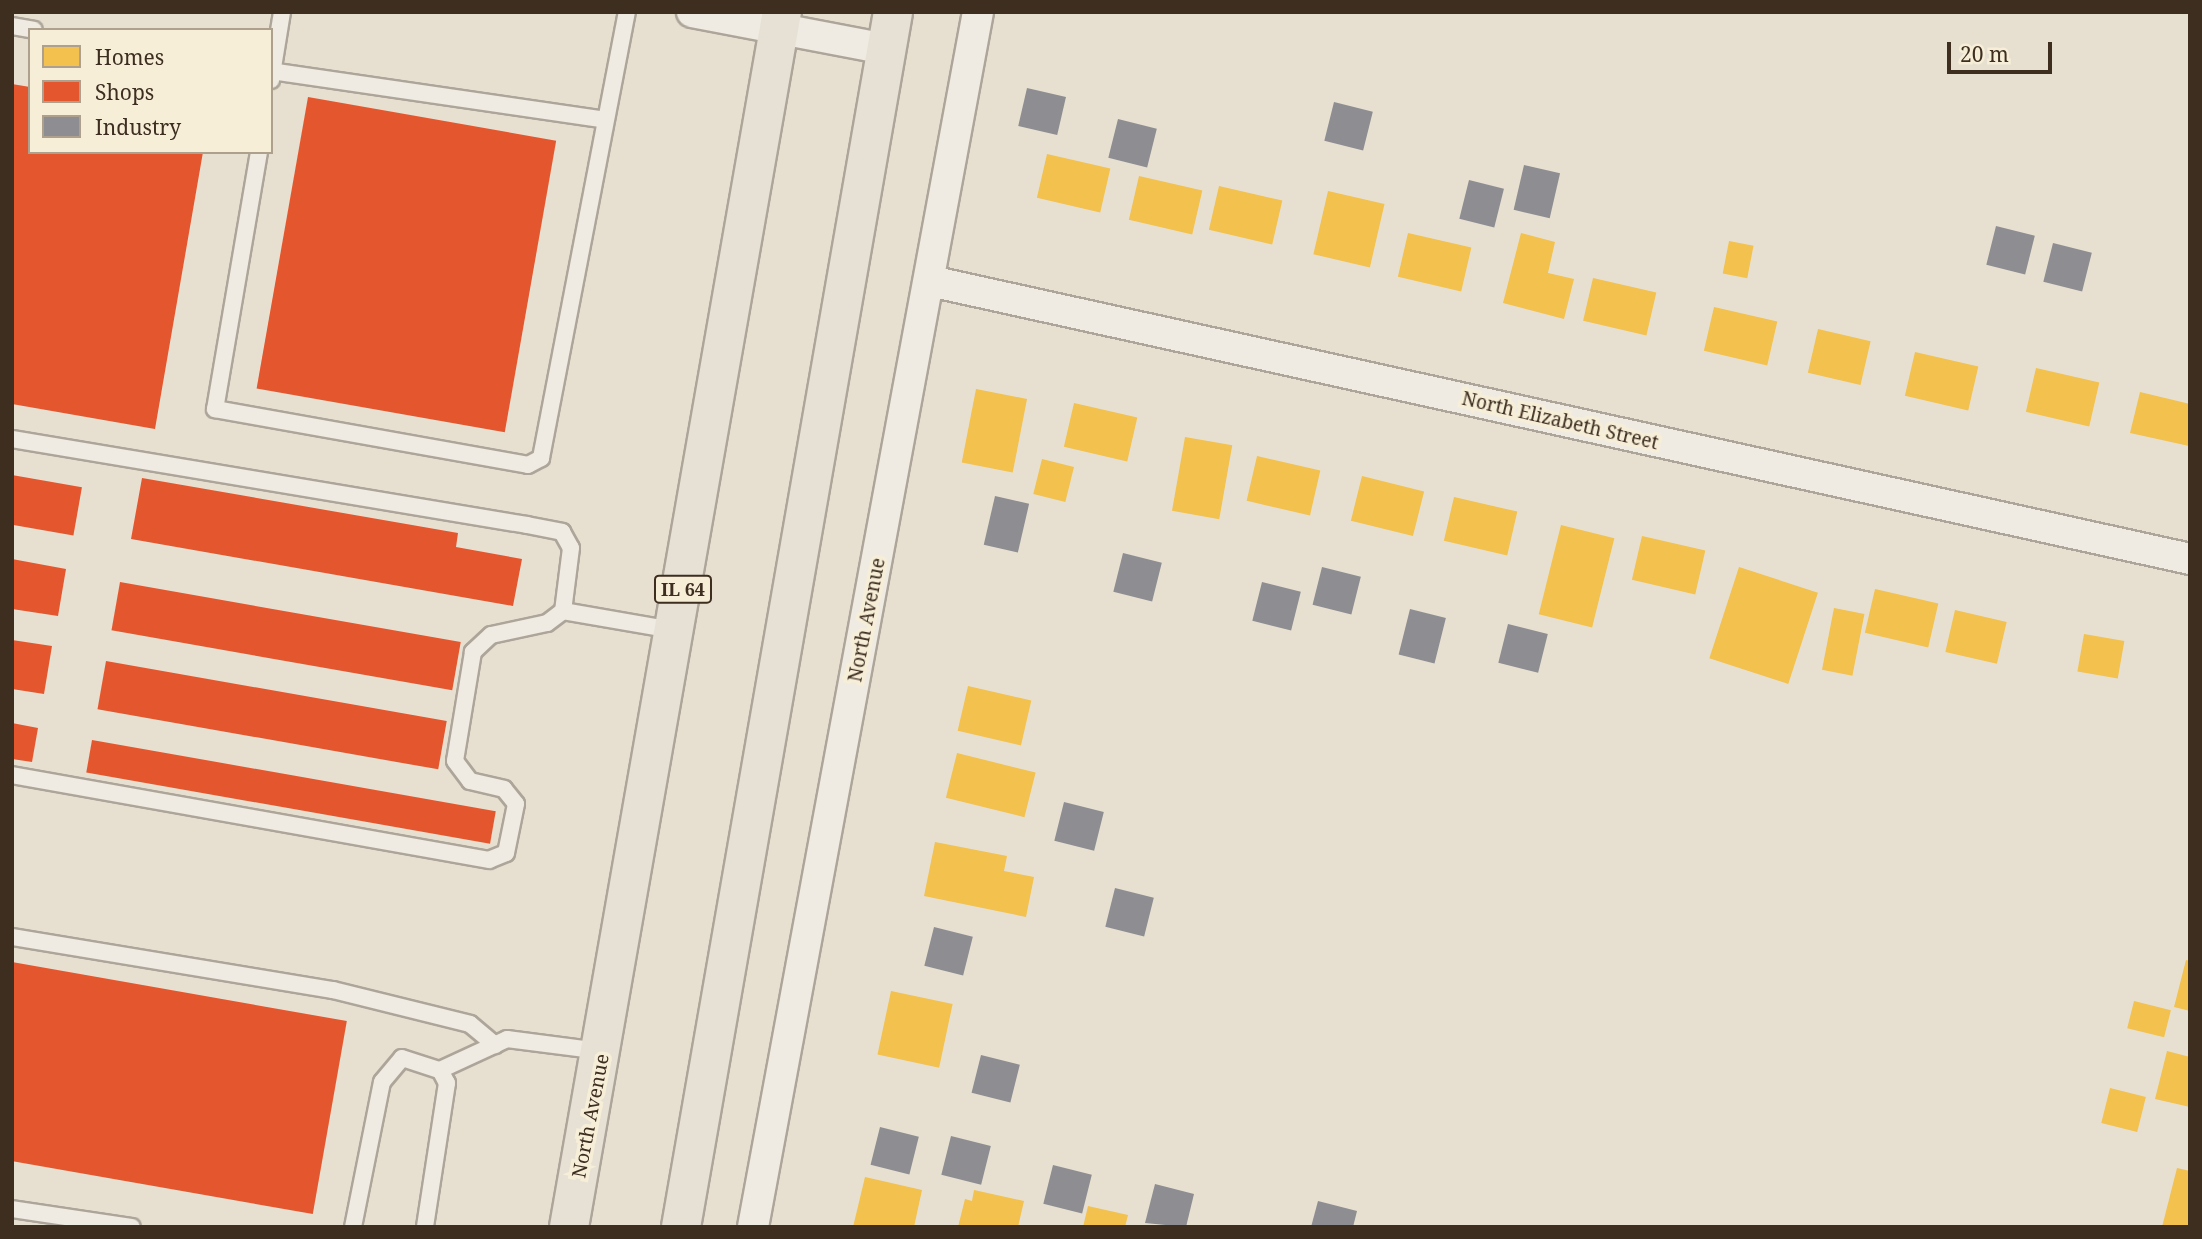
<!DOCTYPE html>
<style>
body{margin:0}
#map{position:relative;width:2202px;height:1239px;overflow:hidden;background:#e7e0d1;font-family:"Noto Serif",serif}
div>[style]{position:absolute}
.homes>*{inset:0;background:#f2c14e;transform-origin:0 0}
.shops>*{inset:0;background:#e4572e;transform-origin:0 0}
.industry>*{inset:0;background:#8d8d92;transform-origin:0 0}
.roads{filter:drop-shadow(2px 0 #ada599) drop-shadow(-2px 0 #ada599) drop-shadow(0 2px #ada599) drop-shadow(0 -2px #ada599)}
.service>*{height:16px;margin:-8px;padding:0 8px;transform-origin:8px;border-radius:8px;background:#efebe3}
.minor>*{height:30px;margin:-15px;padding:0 15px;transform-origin:15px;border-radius:15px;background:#efebe3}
.primary>*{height:38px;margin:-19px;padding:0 19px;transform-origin:19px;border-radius:19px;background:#e6e1d4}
span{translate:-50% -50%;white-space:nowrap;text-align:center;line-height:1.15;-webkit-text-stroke:7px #f7eed8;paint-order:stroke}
.shield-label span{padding:2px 5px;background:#f7eed8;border:2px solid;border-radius:5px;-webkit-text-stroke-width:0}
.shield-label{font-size:18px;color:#3d2e20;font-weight:700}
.street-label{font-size:19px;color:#3d2e20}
.frame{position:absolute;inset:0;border:14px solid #3d2e20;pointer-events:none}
.legend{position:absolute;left:28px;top:28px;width:245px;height:126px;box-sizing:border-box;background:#f7eed8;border:2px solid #ada18e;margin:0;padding:9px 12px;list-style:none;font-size:21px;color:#3d2e20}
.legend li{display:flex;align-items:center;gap:14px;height:35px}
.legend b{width:35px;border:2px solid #ada18e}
.scale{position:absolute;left:1947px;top:42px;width:105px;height:32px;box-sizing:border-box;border:4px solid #3d2e20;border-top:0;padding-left:9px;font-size:21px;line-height:24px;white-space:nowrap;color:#3d2e20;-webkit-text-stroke:5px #f7eed8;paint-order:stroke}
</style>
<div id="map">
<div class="homes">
<div style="left:1047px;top:154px;width:65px;height:45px;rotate:13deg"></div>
<div style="left:1139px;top:176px;width:65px;height:45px;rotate:13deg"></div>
<div style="left:1219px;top:186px;width:65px;height:45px;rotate:13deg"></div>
<div style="left:1328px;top:191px;width:58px;height:65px;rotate:13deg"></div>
<div style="left:1408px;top:233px;width:65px;height:45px;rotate:13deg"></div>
<div style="clip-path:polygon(1521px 233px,1555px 242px,1548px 273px,1574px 279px,1564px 319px,1503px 303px)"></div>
<div style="left:1729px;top:241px;width:25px;height:33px;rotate:11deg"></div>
<div style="left:1593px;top:278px;width:65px;height:44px;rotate:13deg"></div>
<div style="left:1714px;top:307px;width:65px;height:45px;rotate:13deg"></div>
<div style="left:1818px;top:329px;width:54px;height:45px;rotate:13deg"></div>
<div style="left:1915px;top:352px;width:65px;height:45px;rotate:13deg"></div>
<div style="left:2036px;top:368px;width:65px;height:45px;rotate:13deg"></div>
<div style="left:976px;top:389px;width:52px;height:75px;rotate:11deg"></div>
<div style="clip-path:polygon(2140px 392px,2190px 404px,2189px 446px,2130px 433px)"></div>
<div style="left:1074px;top:403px;width:65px;height:45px;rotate:13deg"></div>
<div style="left:1185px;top:437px;width:48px;height:75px;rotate:10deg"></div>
<div style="left:1257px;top:456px;width:65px;height:46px;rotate:13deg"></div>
<div style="left:1042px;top:459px;width:33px;height:36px;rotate:14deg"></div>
<div style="left:1362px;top:476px;width:64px;height:46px;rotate:14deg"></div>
<div style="left:1454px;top:497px;width:65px;height:45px;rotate:13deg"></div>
<div style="left:1561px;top:525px;width:55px;height:92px;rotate:14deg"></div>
<div style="left:1642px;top:536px;width:65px;height:45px;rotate:13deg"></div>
<div style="left:1739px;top:567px;width:83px;height:96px;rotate:18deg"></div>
<div style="left:1875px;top:589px;width:65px;height:45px;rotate:13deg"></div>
<div style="left:1834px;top:608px;width:31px;height:63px;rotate:11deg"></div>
<div style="left:1955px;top:610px;width:53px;height:43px;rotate:13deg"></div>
<div style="left:2084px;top:634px;width:41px;height:38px;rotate:10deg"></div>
<div style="left:968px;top:686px;width:65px;height:46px;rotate:13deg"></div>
<div style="left:957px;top:753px;width:81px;height:46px;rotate:14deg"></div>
<div style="clip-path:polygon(935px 842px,1007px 856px,1004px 871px,1034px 877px,1026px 917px,924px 896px)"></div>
<div style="clip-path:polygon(2186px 960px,2190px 961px,2190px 1011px,2174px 1007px)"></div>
<div style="left:891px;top:991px;width:63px;height:65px;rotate:12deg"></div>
<div style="left:2134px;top:1001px;width:38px;height:28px;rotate:14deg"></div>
<div style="clip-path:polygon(2167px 1051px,2190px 1057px,2190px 1107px,2155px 1099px)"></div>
<div style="left:2110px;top:1088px;width:37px;height:36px;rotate:14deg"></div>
<div style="clip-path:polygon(2177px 1168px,2190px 1171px,2190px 1227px,2162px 1227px)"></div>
<div style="clip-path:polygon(865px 1177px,922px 1190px,914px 1227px,853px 1227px)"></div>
<div style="clip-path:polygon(974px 1190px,1024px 1201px,1018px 1227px,958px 1227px,965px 1199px,972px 1201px)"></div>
<div style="clip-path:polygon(1088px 1206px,1128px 1215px,1125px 1227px,1083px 1227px)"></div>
</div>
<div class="shops">
<div style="clip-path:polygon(12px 84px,30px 87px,30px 152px,203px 152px,155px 429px,12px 404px)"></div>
<div style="left:308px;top:97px;width:252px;height:296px;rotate:10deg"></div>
<div style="left:12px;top:475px;width:71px;height:49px;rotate:10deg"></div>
<div style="clip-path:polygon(142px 478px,458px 533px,456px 547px,522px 559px,513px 606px,131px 539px)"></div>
<div style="clip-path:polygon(12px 559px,66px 569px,58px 616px,12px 609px)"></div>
<div style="left:120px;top:582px;width:346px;height:49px;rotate:10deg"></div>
<div style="clip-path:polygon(12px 640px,52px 646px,44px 694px,12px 689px)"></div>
<div style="left:106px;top:661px;width:346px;height:49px;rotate:10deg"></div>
<div style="clip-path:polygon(12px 723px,38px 728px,32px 762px,12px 759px)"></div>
<div style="left:92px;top:740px;width:410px;height:33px;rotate:10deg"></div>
<div style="left:12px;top:962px;width:340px;height:196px;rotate:10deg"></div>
</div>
<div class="industry">
<div style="left:1027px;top:88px;width:40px;height:39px;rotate:13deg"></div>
<div style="left:1334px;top:102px;width:40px;height:40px;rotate:14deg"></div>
<div style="left:1118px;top:119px;width:40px;height:40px;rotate:14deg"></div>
<div style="left:1524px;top:165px;width:37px;height:46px;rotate:13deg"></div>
<div style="left:1469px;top:180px;width:36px;height:40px;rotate:14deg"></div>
<div style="left:1996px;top:226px;width:40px;height:40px;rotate:14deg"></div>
<div style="left:2053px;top:243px;width:40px;height:40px;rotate:14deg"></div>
<div style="left:995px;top:496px;width:35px;height:50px;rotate:13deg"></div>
<div style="left:1123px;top:553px;width:40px;height:40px;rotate:14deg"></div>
<div style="left:1322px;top:567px;width:40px;height:39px;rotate:14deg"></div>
<div style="left:1262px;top:582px;width:40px;height:40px;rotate:14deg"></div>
<div style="left:1410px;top:609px;width:37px;height:47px;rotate:14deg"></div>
<div style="left:1508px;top:624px;width:41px;height:40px;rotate:14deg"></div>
<div style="left:1064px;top:802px;width:41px;height:40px;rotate:14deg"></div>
<div style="left:1115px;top:888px;width:40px;height:40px;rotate:14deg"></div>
<div style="left:934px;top:927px;width:40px;height:40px;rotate:14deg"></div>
<div style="left:981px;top:1055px;width:40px;height:39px;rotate:14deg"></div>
<div style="left:880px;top:1127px;width:40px;height:39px;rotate:14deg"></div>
<div style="left:951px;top:1136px;width:41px;height:40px;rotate:14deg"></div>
<div style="left:1053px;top:1165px;width:40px;height:40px;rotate:14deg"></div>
<div style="clip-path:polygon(1155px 1184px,1194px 1194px,1186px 1227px,1145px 1223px)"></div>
<div style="clip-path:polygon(1318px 1201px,1357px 1211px,1353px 1227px,1311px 1227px)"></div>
</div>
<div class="roads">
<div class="service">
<div style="left:12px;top:26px;width:22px;rotate:10deg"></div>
<div style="left:271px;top:71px;width:334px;rotate:8.3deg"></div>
<div style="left:271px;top:80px;width:69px;rotate:-80.8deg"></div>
<div style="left:259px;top:152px;width:261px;rotate:99.7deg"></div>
<div style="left:215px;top:409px;width:318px;rotate:10.1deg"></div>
<div style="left:528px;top:465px;width:15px;rotate:-28deg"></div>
<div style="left:541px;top:458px;width:454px;rotate:-79.1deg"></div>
<div style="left:12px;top:439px;width:522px;rotate:9.48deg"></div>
<div style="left:527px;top:525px;width:36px;rotate:11deg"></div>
<div style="left:562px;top:532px;width:18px;rotate:61deg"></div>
<div style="left:571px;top:548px;width:64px;rotate:97.2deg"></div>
<div style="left:563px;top:611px;width:20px;rotate:143deg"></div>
<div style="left:547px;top:623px;width:57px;rotate:167.9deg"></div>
<div style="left:491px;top:635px;width:25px;rotate:137deg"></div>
<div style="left:473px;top:652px;width:110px;rotate:99.4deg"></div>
<div style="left:455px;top:761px;width:25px;rotate:53deg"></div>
<div style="left:470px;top:781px;width:35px;rotate:13deg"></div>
<div style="left:504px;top:789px;width:19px;rotate:51deg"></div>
<div style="left:516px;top:804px;width:50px;rotate:101.5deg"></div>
<div style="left:506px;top:853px;width:18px;rotate:158deg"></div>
<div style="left:489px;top:860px;width:485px;rotate:-169.9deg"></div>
<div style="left:563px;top:611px;width:112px;rotate:9.8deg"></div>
<div style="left:12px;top:937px;width:325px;rotate:9.4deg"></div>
<div style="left:333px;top:990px;width:141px;rotate:13.9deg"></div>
<div style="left:470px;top:1024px;width:33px;rotate:40deg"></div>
<div style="left:440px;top:1070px;width:74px;rotate:-24.8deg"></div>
<div style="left:507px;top:1039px;width:95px;rotate:7.3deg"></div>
<div style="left:12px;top:1209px;width:121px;rotate:8.5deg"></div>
<div style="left:353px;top:1227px;width:148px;rotate:-78.7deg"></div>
<div style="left:382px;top:1082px;width:31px;rotate:-50deg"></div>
<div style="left:402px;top:1058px;width:40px;rotate:18deg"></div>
<div style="left:440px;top:1070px;width:15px;rotate:62deg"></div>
<div style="left:447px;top:1083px;width:146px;rotate:98.7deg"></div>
</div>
<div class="minor">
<div style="left:692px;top:12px;width:197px;rotate:10.8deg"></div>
<div style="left:930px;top:281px;width:1290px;rotate:12.44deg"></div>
<div style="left:753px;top:1227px;width:1236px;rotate:-79.51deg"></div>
</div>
<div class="primary">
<div style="left:569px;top:1227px;width:1234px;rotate:-80.06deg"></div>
<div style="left:681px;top:1227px;width:1233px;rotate:-80.1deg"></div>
</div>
</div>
<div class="shield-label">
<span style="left:683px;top:589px">IL 64</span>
</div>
<div class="street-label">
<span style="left:1560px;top:421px;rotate:13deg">North Elizabeth Street</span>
<span style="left:867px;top:620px;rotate:-79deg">North Avenue</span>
<span style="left:591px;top:1116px;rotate:-79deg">North Avenue</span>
</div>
<div class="frame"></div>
<ul class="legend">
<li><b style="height:19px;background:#f2c14e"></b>Homes</li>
<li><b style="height:19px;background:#e4572e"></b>Shops</li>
<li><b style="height:19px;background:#8d8d92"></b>Industry</li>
</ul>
<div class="scale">20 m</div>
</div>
